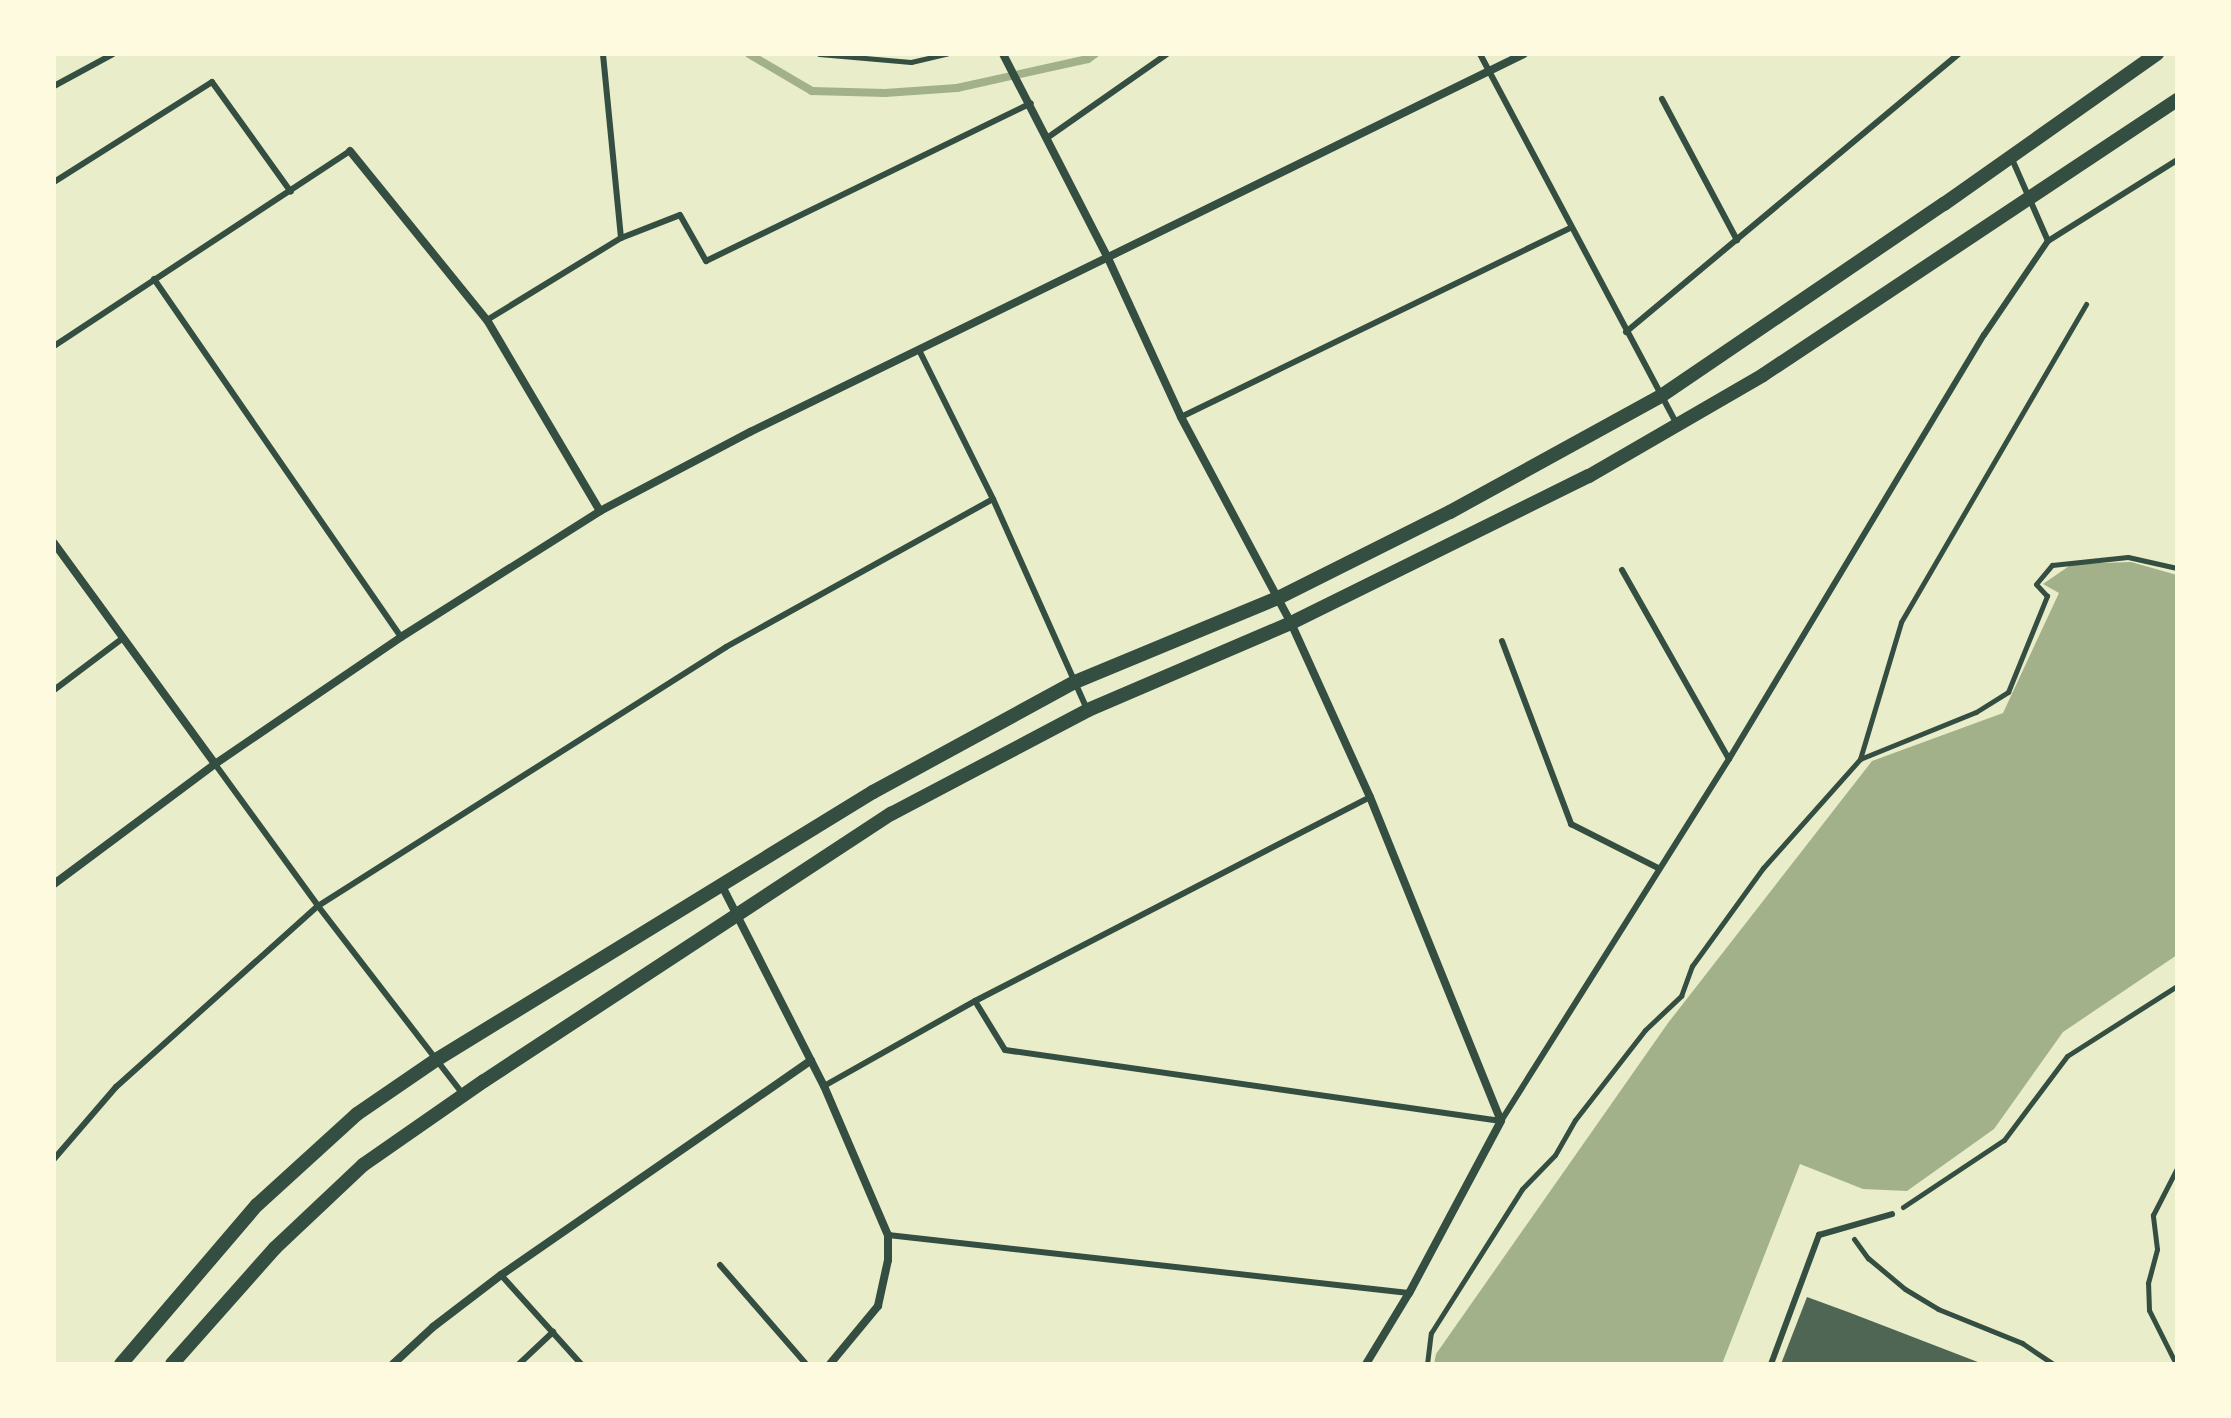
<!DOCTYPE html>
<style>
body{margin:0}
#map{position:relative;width:2231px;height:1418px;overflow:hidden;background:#e9edc9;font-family:"PT Sans Narrow",sans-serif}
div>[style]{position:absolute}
.water>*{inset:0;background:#a3b18a}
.stream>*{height:8px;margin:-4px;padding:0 4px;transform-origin:4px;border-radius:4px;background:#a3b18a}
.building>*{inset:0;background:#4f6655}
.path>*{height:5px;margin:-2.5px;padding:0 2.5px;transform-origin:2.5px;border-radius:2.5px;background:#344e41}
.service>*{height:6px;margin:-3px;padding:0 3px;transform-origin:3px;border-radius:3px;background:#344e41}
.minor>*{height:8px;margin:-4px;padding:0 4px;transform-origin:4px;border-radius:4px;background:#344e41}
.tertiary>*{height:14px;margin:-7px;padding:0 7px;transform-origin:7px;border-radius:7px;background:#344e41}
span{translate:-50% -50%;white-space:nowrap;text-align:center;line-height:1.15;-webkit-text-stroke:6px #fefae0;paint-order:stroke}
.frame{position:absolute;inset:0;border:56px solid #fefae0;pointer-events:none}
</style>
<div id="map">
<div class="water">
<div style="clip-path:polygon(2131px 562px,2177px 575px,2177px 955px,2063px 1032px,1994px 1129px,1907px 1191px,1863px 1189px,1800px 1164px,1722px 1364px,1434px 1364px,1436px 1354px,1668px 1023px,1872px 761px,2003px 713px,2059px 593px,2043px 584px,2072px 564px)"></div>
</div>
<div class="stream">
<div style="left:749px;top:54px;width:73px;rotate:30.4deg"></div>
<div style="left:812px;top:91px;width:73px;rotate:1.6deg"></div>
<div style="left:885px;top:93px;width:72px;rotate:-4deg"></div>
<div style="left:957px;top:88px;width:134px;rotate:-12.5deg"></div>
<div style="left:1088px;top:59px;width:9px;rotate:-36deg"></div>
</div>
<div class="building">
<div style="clip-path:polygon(1807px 1297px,1848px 1312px,1983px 1364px,1781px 1364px)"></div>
</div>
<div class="path">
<div style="left:819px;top:54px;width:92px;rotate:5deg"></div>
<div style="left:911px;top:62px;width:37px;rotate:-13deg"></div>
<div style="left:1860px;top:759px;width:143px;rotate:-73.3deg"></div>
<div style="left:1901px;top:622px;width:368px;rotate:-59.8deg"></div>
<div style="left:1903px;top:1207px;width:121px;rotate:-33.6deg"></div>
<div style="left:2004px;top:1140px;width:105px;rotate:-53.1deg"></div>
<div style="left:2067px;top:1056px;width:130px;rotate:-32.5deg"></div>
<div style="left:1854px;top:1239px;width:24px;rotate:54deg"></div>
<div style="left:1868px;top:1258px;width:48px;rotate:40deg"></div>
<div style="left:1905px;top:1289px;width:39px;rotate:31deg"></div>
<div style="left:1938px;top:1309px;width:91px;rotate:22deg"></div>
<div style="left:2022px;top:1343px;width:37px;rotate:34deg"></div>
<div style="left:1427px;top:1364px;width:31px;rotate:-83deg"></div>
<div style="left:1431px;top:1333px;width:170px;rotate:-57.7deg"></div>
<div style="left:1522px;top:1189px;width:47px;rotate:-45.9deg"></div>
<div style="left:1555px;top:1155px;width:40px;rotate:-60.3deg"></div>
<div style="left:1575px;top:1120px;width:114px;rotate:-52.1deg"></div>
<div style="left:1645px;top:1030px;width:50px;rotate:-43.4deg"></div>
<div style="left:1681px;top:996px;width:32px;rotate:-70deg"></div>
<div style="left:1692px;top:966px;width:121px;rotate:-54.1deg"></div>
<div style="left:1763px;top:868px;width:146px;rotate:-48.3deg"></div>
<div style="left:1860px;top:759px;width:125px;rotate:-22.1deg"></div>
<div style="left:1976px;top:712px;width:38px;rotate:-32deg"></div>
<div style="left:2008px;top:692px;width:104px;rotate:-67.9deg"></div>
<div style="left:2047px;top:596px;width:16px;rotate:-133deg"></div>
<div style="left:2036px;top:584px;width:25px;rotate:-50deg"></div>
<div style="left:2052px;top:565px;width:76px;rotate:-6deg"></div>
<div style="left:2128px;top:557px;width:50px;rotate:12.7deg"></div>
<div style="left:2176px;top:1364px;width:60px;rotate:-116.6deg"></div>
<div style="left:2149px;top:1310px;width:27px;rotate:-92deg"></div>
<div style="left:2148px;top:1283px;width:35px;rotate:-75deg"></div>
<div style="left:2157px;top:1249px;width:34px;rotate:-97deg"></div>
<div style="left:2153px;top:1215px;width:53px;rotate:-62.9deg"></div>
</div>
<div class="service">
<div style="left:1480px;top:54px;width:418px;rotate:62deg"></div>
<div style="left:54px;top:86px;width:67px;rotate:-28.5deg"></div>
<div style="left:1662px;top:99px;width:160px;rotate:62deg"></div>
<div style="left:1047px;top:138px;width:146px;rotate:-35deg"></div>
<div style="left:54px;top:182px;width:187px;rotate:-32.3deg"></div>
<div style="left:212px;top:82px;width:135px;rotate:54.3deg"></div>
<div style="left:621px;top:238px;width:63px;rotate:-21.3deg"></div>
<div style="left:680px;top:215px;width:53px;rotate:60.5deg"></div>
<div style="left:706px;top:261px;width:361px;rotate:-25.9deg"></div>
<div style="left:2048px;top:241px;width:152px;rotate:-32.1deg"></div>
<div style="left:154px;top:279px;width:435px;rotate:55.4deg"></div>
<div style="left:487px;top:320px;width:157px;rotate:-31.5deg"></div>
<div style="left:621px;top:238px;width:185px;rotate:-95.6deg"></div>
<div style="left:1626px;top:332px;width:434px;rotate:-39.9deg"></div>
<div style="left:54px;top:346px;width:354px;rotate:-33.4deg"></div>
<div style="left:919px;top:350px;width:166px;rotate:63.6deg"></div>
<div style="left:993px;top:499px;width:230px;rotate:65.9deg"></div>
<div style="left:1181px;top:417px;width:433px;rotate:-25.9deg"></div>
<div style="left:1622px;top:570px;width:217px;rotate:60.5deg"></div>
<div style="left:1502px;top:641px;width:196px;rotate:69.3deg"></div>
<div style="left:1571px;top:824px;width:97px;rotate:26.8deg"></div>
<div style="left:54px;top:690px;width:86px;rotate:-37deg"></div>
<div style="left:215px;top:764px;width:175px;rotate:54deg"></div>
<div style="left:318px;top:906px;width:237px;rotate:52.4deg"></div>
<div style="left:975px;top:1001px;width:57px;rotate:58.5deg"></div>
<div style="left:1005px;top:1050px;width:501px;rotate:8.15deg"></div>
<div style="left:1501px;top:1121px;width:428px;rotate:-57.8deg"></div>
<div style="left:1729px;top:759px;width:495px;rotate:-59deg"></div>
<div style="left:1984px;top:335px;width:114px;rotate:-55.8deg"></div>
<div style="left:2048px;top:241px;width:90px;rotate:-113.7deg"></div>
<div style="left:824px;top:1086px;width:173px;rotate:-29.4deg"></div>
<div style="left:975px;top:1001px;width:445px;rotate:-27.3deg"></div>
<div style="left:54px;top:1159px;width:95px;rotate:-49.3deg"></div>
<div style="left:116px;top:1087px;width:271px;rotate:-41.9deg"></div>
<div style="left:318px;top:906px;width:483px;rotate:-32.4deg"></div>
<div style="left:726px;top:647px;width:305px;rotate:-29deg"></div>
<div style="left:888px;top:1235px;width:524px;rotate:6.35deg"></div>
<div style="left:720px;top:1265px;width:131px;rotate:49deg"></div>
<div style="left:501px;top:1275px;width:120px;rotate:48deg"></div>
<div style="left:519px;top:1364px;width:47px;rotate:-43.3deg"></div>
<div style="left:1771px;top:1364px;width:138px;rotate:-69.6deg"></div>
<div style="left:1819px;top:1235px;width:76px;rotate:-16deg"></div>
</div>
<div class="minor">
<div style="left:1003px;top:54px;width:227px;rotate:62.8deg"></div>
<div style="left:1107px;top:256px;width:177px;rotate:65.3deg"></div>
<div style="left:1181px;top:417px;width:234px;rotate:61.9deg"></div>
<div style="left:1291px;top:623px;width:191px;rotate:65.6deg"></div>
<div style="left:1370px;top:797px;width:349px;rotate:68deg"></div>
<div style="left:1501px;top:1121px;width:195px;rotate:118.1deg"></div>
<div style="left:1409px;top:1293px;width:83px;rotate:121.2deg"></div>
<div style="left:350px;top:151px;width:218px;rotate:51deg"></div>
<div style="left:487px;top:320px;width:222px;rotate:59.4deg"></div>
<div style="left:54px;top:543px;width:273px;rotate:53.9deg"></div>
<div style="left:54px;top:884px;width:201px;rotate:-36.7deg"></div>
<div style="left:215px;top:764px;width:225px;rotate:-34.3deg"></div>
<div style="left:401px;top:637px;width:236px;rotate:-32.3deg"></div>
<div style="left:600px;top:511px;width:170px;rotate:-27.8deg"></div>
<div style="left:750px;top:432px;width:861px;rotate:-26.03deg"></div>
<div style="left:721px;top:884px;width:227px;rotate:63deg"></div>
<div style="left:824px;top:1086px;width:162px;rotate:66.8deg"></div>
<div style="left:888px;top:1235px;width:25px;rotate:90deg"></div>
<div style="left:888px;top:1260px;width:47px;rotate:102.3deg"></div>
<div style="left:878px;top:1306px;width:75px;rotate:129.6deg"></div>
<div style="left:393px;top:1364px;width:54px;rotate:-42.8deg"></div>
<div style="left:433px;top:1327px;width:86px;rotate:-37.4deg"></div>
<div style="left:501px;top:1275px;width:377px;rotate:-34.7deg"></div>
</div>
<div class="tertiary">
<div style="left:121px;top:1364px;width:209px;rotate:-49.5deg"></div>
<div style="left:257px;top:1205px;width:135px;rotate:-42.3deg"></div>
<div style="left:357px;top:1114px;width:96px;rotate:-34.4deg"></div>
<div style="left:436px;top:1060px;width:513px;rotate:-31.52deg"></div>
<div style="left:873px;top:792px;width:230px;rotate:-28.6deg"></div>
<div style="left:1075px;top:682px;width:220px;rotate:-22.5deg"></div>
<div style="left:1278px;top:598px;width:192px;rotate:-26.6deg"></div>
<div style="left:1450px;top:512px;width:241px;rotate:-28.8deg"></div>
<div style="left:1661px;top:396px;width:342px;rotate:-34.2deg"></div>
<div style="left:1944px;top:204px;width:261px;rotate:-35.2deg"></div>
<div style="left:172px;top:1364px;width:155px;rotate:-48.4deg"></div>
<div style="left:275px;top:1248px;width:121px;rotate:-43.3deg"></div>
<div style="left:363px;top:1165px;width:147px;rotate:-34.8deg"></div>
<div style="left:484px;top:1081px;width:487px;rotate:-33.3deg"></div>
<div style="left:891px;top:814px;width:223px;rotate:-27.8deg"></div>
<div style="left:1088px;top:710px;width:221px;rotate:-23.2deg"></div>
<div style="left:1291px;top:623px;width:332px;rotate:-26.3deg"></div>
<div style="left:1589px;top:476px;width:201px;rotate:-30.1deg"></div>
<div style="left:1763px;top:375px;width:497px;rotate:-33.6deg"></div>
</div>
<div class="frame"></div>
</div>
